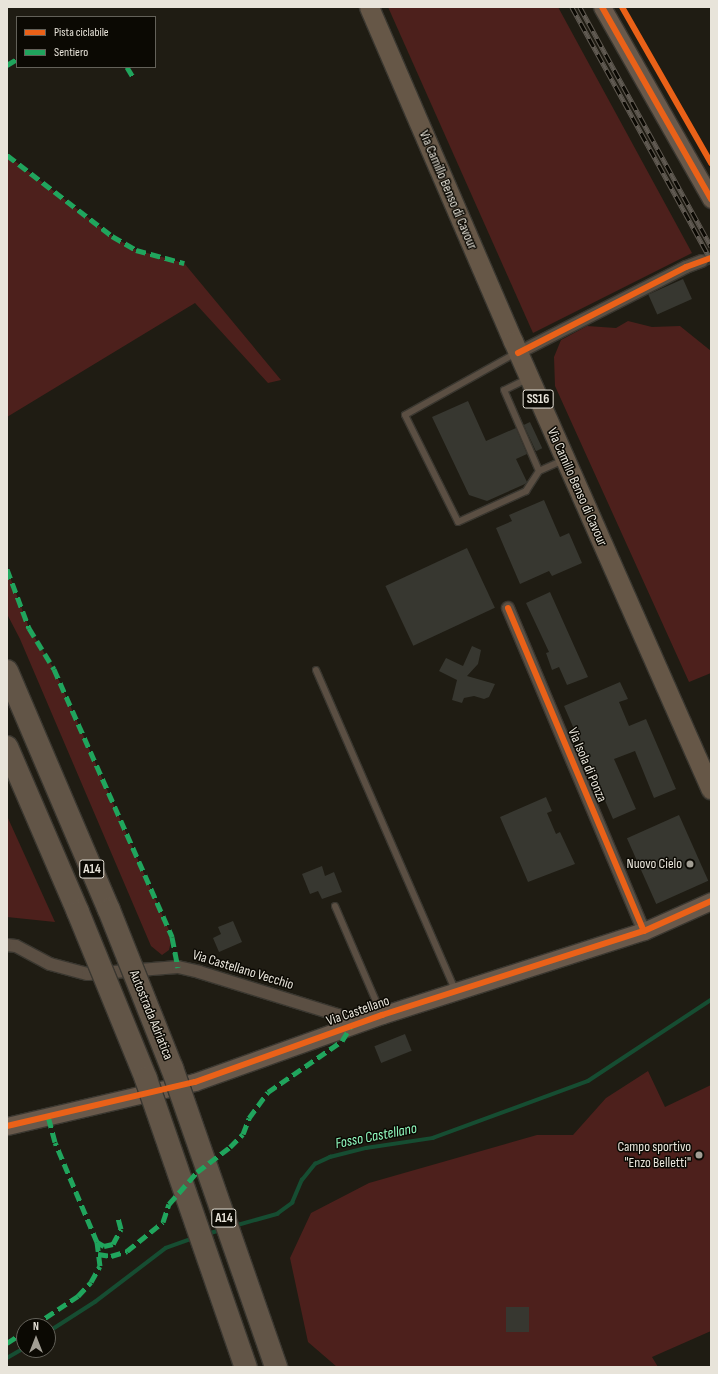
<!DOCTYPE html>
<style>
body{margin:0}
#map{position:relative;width:718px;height:1374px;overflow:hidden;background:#1f1c13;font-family:"Sofia Sans Condensed",sans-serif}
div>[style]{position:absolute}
.green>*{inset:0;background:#4d201c}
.stream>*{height:3.5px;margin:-1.75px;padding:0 1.75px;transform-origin:1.75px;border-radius:1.75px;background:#164d32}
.building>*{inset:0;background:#373730;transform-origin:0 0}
.street-tunnel>*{height:12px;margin-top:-6px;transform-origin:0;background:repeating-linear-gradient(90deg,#3d3a31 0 12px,transparent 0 18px)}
.roads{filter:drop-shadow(1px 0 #3a3730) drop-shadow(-1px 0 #3a3730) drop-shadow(0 1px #3a3730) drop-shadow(0 -1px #3a3730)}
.lane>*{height:6px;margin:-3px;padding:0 3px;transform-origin:3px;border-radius:3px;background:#5b4f43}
.street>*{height:12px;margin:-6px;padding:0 6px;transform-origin:6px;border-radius:6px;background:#5b4f43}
.secondary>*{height:17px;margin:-8.5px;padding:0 8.5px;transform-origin:8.5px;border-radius:8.5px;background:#69594b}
.primary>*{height:19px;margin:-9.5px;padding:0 9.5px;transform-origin:9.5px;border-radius:9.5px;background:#665747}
.rail>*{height:4.5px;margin-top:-2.25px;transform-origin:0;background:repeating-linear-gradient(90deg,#0b0903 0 9px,#605a52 0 18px);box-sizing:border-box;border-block:1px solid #605a52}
.bridges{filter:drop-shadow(1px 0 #3a3730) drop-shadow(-1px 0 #3a3730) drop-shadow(0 1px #3a3730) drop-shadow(0 -1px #3a3730)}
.highway-bridge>*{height:22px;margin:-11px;padding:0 11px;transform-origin:11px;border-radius:11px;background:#625547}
.quiet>*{height:5px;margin-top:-2.5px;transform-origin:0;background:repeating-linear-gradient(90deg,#20a55d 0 10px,transparent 0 15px)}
.cycleway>*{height:6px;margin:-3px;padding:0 3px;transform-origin:3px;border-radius:3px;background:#ea6118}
.dots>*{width:11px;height:11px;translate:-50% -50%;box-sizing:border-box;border:2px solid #0b0903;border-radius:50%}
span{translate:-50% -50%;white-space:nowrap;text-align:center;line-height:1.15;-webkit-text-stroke:3px #0b0903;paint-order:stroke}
.shield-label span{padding:1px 3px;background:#0b0903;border:1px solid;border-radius:3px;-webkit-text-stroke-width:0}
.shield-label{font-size:13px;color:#e8e4da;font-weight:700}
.street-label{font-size:14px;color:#e8e4da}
.poi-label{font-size:14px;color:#e8e4da}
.right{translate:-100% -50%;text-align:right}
.water-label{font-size:15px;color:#91fbc0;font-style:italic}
.frame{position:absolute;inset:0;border:8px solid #e8e4da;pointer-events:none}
.legend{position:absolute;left:16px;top:16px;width:140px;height:52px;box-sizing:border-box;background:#0b0903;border:1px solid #636159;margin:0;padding:5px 7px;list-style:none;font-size:12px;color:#e8e4da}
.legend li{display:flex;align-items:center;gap:8px;height:20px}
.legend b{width:20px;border:1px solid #636159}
.north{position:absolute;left:16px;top:1318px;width:40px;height:40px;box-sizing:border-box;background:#0b0903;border:1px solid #636159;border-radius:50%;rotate:0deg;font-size:11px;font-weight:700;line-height:16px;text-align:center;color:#e8e4da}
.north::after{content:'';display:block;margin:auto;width:14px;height:18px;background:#a29e94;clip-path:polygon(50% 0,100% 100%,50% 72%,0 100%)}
</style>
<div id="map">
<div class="green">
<div style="clip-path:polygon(388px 7px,558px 7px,692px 253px,533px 333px)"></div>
<div style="clip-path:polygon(7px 155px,112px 236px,136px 250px,184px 263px,281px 380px,268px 383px,195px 303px,7px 417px)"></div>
<div style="clip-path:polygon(628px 321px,652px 327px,680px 326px,711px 351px,711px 673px,689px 682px,555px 386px,554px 357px,561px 340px,587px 326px,616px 328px)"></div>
<div style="clip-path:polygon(7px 569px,29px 628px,54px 669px,172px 937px,169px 950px,162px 955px,151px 946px,20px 639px,7px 614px)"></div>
<div style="clip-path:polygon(7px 816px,55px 922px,7px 917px)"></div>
<div style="clip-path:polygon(evenodd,648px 1071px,665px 1107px,711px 1085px,711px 1331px,652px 1357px,658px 1367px,337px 1367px,308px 1342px,290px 1258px,311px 1213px,369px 1183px,537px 1135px,573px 1135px,606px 1098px,648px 1071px,506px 1307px,529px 1307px,529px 1332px,506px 1332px,506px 1307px)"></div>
</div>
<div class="stream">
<div style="left:234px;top:1226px;width:45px;rotate:-15.6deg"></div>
<div style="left:277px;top:1214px;width:19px;rotate:-36deg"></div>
<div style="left:292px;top:1203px;width:25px;rotate:-67deg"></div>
<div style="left:302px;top:1180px;width:21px;rotate:-51deg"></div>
<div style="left:315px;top:1164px;width:17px;rotate:-25deg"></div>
<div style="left:330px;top:1157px;width:37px;rotate:-14deg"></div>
<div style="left:366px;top:1148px;width:68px;rotate:-8.5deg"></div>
<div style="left:433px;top:1138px;width:165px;rotate:-20.2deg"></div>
<div style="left:588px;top:1081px;width:147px;rotate:-33.4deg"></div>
<div style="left:207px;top:1234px;width:15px;rotate:-16deg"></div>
<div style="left:48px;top:1332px;width:56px;rotate:-32.6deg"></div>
<div style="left:95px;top:1302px;width:89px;rotate:-37.3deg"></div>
<div style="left:166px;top:1248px;width:30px;rotate:-20deg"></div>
<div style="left:7px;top:1358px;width:20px;rotate:-30deg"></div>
</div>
<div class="building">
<div style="left:683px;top:279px;width:22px;height:38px;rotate:66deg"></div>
<div style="clip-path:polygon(468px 401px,486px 441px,516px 428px,527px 454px,516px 459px,527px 482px,525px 484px,487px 501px,469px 495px,432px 417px)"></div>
<div style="left:530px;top:422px;width:29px;height:7px;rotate:65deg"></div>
<div style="clip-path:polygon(544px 500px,560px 537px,569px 533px,582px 563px,552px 576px,549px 571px,520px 584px,496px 528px,512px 521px,509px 515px)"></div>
<div style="left:467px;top:548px;width:66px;height:90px;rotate:65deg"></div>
<div style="clip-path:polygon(550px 592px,588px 677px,567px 685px,559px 667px,552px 670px,546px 653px,549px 652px,526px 603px)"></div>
<div style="clip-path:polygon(472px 646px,481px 650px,478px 664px,467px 676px,495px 684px,489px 697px,484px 699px,474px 696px,464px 698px,462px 703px,452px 700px,457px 680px,439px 671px,446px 658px,463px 666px)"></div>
<div style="clip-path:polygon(620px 682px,628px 699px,619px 702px,629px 726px,646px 719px,676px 789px,654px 798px,635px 751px,614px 759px,636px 809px,613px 819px,564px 706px)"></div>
<div style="clip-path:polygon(546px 797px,552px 811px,547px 813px,556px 834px,560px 832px,575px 864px,528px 882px,500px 817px)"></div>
<div style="left:679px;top:815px;width:72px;height:57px;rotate:66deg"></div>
<div style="clip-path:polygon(322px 866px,325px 876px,334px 872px,342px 892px,322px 899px,318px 891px,310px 894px,302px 874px)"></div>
<div style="clip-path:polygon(233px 921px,242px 942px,219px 952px,213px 938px,221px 934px,218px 927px)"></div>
<div style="left:405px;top:1034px;width:18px;height:33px;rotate:68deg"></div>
<div style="left:506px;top:1307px;width:23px;height:25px"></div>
</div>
<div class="street-tunnel">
<div style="left:702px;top:261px;width:9px;rotate:-18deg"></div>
</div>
<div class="roads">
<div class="lane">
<div style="left:516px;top:353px;width:127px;rotate:150.8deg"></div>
<div style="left:405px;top:415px;width:119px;rotate:63.6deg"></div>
<div style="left:458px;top:522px;width:75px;rotate:-24.5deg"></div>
<div style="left:526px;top:491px;width:24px;rotate:-57deg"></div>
<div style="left:539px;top:471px;width:27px;rotate:-24deg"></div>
<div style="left:527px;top:379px;width:25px;rotate:154deg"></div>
<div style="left:504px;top:390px;width:88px;rotate:66.6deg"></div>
<div style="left:316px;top:670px;width:349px;rotate:66.5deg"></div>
<div style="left:335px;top:906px;width:116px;rotate:66.7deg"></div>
</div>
<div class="street">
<div style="left:518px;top:353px;width:189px;rotate:-27.1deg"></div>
<div style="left:686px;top:267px;width:17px;rotate:-21deg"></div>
<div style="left:508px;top:608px;width:350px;rotate:67.2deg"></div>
<div style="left:7px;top:945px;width:9px;rotate:6deg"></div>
<div style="left:16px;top:946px;width:38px;rotate:28deg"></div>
<div style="left:50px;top:964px;width:39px;rotate:15deg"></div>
<div style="left:88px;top:974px;width:90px;rotate:-4.4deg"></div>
<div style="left:178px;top:967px;width:22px;rotate:13deg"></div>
<div style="left:199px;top:972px;width:145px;rotate:17.2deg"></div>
<div style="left:338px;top:1015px;width:17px;rotate:36deg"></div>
</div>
<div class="secondary">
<div style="left:602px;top:7px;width:221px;rotate:60.4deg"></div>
<div style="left:7px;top:1126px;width:193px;rotate:-13.2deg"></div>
<div style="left:195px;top:1082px;width:199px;rotate:-19.7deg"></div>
<div style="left:382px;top:1015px;width:275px;rotate:-17.8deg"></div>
<div style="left:644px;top:931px;width:73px;rotate:-24.1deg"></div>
</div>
<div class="primary">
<div style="left:369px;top:7px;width:364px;rotate:66.7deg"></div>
<div style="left:513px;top:341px;width:490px;rotate:66.2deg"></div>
</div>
</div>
<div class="rail">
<div style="left:572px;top:7px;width:289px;rotate:61.2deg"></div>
<div style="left:580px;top:7px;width:273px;rotate:61.3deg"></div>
</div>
<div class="bridges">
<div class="highway-bridge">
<div style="left:7px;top:671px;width:260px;rotate:66.9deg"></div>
<div style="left:109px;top:910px;width:170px;rotate:68.3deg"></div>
<div style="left:172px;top:1068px;width:317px;rotate:70.8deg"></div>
<div style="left:7px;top:747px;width:180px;rotate:66.7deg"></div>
<div style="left:78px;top:912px;width:180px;rotate:67.8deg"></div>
<div style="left:146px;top:1079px;width:305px;rotate:70.9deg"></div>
</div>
</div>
<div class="quiet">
<div style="left:7px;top:65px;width:12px;rotate:-31deg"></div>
<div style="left:127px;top:67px;width:12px;rotate:59deg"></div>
<div style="left:7px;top:155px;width:133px;rotate:37.6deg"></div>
<div style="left:112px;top:236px;width:28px;rotate:30deg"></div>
<div style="left:136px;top:250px;width:50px;rotate:15.2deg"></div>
<div style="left:7px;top:569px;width:63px;rotate:69.6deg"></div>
<div style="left:29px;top:628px;width:48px;rotate:58.6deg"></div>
<div style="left:54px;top:669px;width:293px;rotate:66.2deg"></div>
<div style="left:172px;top:937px;width:31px;rotate:79deg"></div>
<div style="left:97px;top:1242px;width:8px;rotate:30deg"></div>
<div style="left:104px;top:1246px;width:9px;rotate:-13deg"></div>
<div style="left:113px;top:1244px;width:17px;rotate:-62deg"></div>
<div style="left:121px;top:1229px;width:11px;rotate:-105deg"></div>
<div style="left:98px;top:1254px;width:13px;rotate:9deg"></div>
<div style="left:111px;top:1256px;width:17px;rotate:-17deg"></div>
<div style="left:127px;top:1251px;width:46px;rotate:-38.9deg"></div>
<div style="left:163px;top:1222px;width:19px;rotate:-72deg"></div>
<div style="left:169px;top:1204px;width:43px;rotate:-48.8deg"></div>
<div style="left:197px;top:1172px;width:41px;rotate:-37.1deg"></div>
<div style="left:230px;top:1147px;width:18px;rotate:-45deg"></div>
<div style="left:243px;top:1134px;width:17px;rotate:-69deg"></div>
<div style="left:249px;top:1118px;width:32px;rotate:-54deg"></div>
<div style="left:268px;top:1092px;width:90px;rotate:-34.6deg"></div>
<div style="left:342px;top:1041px;width:17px;rotate:-59deg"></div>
<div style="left:33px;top:1326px;width:54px;rotate:-33.7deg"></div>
<div style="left:78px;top:1296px;width:19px;rotate:-47deg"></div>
<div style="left:91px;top:1282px;width:18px;rotate:-61deg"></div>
<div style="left:100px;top:1266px;width:24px;rotate:-97deg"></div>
<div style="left:97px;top:1242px;width:108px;rotate:-112.8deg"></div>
<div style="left:55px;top:1142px;width:27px;rotate:-105deg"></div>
<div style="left:7px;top:1343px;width:20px;rotate:-33deg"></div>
</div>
<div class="cycleway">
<div style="left:602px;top:7px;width:221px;rotate:60.4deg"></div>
<div style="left:622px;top:7px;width:180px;rotate:60.3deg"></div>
<div style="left:518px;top:353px;width:189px;rotate:-27.1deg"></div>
<div style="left:686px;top:267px;width:27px;rotate:-20deg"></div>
<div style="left:508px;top:608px;width:350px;rotate:67.2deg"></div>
<div style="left:7px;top:1126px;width:193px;rotate:-13.2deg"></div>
<div style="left:195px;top:1082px;width:199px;rotate:-19.7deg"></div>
<div style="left:382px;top:1015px;width:275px;rotate:-17.8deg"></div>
<div style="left:644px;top:931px;width:73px;rotate:-24.1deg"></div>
</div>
<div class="dots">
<div style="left:690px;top:864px;background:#a29e94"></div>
<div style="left:699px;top:1155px;background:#a29e94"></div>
</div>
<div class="shield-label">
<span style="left:538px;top:399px">SS16</span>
<span style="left:92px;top:869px">A14</span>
<span style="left:224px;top:1218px">A14</span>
</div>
<div class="street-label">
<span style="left:448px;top:190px;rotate:67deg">Via Camillo Benso di Cavour</span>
<span style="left:577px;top:487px;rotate:66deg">Via Camillo Benso di Cavour</span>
<span style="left:587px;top:765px;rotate:67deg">Via Isola di Ponza</span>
<span style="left:243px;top:970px;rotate:17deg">Via Castellano Vecchio</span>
<span style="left:358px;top:1011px;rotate:-19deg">Via Castellano</span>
<span style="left:151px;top:1015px;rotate:68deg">Autostrada Adriatica</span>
</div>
<div class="poi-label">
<span class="right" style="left:682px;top:864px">Nuovo Cielo</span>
<span class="right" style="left:691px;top:1155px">Campo sportivo<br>"Enzo Belletti"</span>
</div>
<div class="water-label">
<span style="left:376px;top:1136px;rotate:-11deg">Fosso Castellano</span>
</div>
<div class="frame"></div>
<ul class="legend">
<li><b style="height:5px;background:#ea6118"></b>Pista ciclabile</li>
<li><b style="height:5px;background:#20a55d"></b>Sentiero</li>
</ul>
<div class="north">N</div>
</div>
